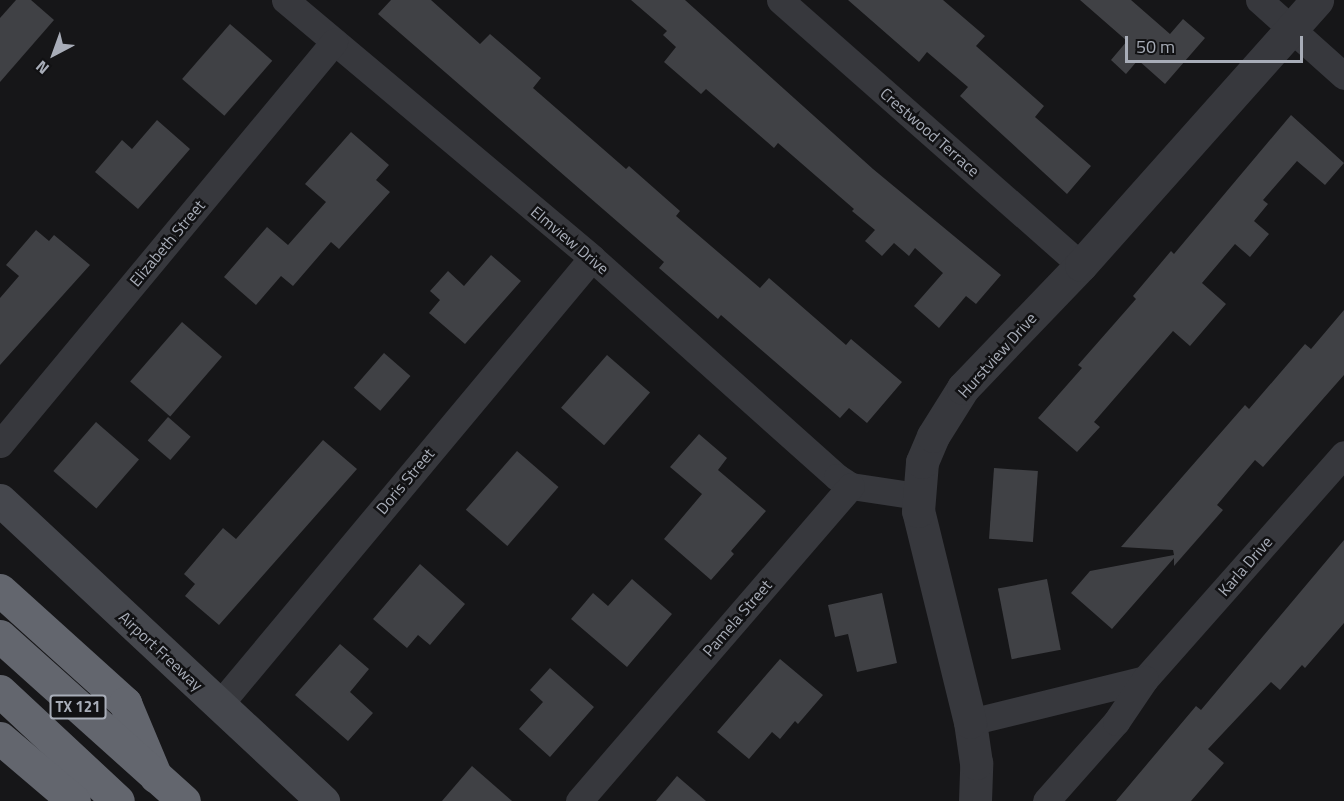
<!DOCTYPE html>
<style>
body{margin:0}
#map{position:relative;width:1344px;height:801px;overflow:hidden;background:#161618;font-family:"Titillium Web",sans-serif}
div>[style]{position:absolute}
.building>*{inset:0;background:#404145;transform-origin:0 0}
.minor>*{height:27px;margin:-13.5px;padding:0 13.5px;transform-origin:13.5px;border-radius:13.5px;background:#37383d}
.tertiary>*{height:33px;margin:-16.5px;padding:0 16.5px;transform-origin:16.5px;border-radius:16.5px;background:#37383d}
.secondary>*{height:33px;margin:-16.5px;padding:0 16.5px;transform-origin:16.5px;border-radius:16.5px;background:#45474d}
.motorway>*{height:33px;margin:-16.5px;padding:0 16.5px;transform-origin:16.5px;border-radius:16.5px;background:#63666e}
span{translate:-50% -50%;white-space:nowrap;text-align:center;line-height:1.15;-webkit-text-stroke:5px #111113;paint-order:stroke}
.shield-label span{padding:2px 4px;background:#111113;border:2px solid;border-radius:4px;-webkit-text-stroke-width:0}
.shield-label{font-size:15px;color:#a8adb8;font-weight:700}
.street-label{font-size:16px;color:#a8adb8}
.north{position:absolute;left:24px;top:24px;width:60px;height:60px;-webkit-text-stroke:4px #111113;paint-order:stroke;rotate:221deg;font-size:16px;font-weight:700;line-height:24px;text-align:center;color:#a8adb8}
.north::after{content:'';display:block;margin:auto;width:21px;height:27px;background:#a8adb8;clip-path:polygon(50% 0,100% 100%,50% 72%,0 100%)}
.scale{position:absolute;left:1125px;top:36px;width:178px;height:27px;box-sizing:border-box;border:3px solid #a8adb8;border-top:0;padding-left:8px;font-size:18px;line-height:21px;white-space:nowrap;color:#a8adb8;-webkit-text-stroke:4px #111113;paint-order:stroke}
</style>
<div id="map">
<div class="building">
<div style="clip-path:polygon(16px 0,31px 0,54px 20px,0 82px,0 18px)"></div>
<div style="clip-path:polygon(391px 0,431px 0,480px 44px,490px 34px,541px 78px,533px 88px,626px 169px,629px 166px,680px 211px,676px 216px,760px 288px,769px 278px,846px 345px,851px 339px,902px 382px,867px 423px,849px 408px,840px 418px,721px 315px,718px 319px,659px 268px,664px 262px,378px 14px)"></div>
<div style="clip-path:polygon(631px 0,685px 0,873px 169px,1001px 275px,976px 304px,966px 296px,939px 328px,914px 306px,943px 273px,915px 248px,909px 256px,894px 243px,882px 256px,865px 241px,875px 230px,852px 211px,854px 209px,778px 143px,774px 148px,706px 89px,701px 94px,664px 62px,676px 47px,663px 35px,667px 31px)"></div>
<div style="clip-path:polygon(848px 0,943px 0,985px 36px,976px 46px,1044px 106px,1035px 117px,1091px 166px,1067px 194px,960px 96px,968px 87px,927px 52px,919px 62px)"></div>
<div style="clip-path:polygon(1080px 0,1131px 0,1170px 34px,1183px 19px,1205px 38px,1165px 84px,1138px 60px,1126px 74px,1111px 60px,1127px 41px)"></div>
<div style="left:230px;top:24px;width:56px;height:73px;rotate:41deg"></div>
<div style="clip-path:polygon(1291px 115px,1344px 163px,1325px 185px,1297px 161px,1263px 200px,1268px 204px,1254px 221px,1269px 234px,1250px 257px,1235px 244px,1202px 283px,1226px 304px,1190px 346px,1173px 331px,1094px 422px,1100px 427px,1077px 452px,1038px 418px,1082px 368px,1078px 365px,1136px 299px,1133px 296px,1171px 251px,1174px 254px)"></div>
<div style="clip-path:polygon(157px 120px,190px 149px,138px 209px,95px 172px,122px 140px,132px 149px)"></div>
<div style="clip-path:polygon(351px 132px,389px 165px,376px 180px,390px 192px,339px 249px,331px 242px,293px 286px,281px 276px,256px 305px,224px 277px,267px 227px,288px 245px,326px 202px,305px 184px)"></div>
<div style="clip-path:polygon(36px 230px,49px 241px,54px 235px,90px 265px,0 365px,0 298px,19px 276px,6px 265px)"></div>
<div style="clip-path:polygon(491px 255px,521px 281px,465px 344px,429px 313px,440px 300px,430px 291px,448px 271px,464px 286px)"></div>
<div style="clip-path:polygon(1344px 310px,1344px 375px,1263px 467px,1255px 460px,1217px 505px,1223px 510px,1174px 566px,1174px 558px,1112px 629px,1071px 593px,1090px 571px,1174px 555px,1173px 550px,1121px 547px,1245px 405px,1249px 409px,1305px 344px,1311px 349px)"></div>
<div style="left:182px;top:322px;width:53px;height:79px;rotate:41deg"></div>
<div style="left:384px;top:353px;width:35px;height:46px;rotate:41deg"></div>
<div style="left:607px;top:355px;width:57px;height:70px;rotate:41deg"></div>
<div style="left:168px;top:417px;width:30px;height:31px;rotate:41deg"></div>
<div style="left:96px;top:422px;width:57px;height:65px;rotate:41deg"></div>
<div style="clip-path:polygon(699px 434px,727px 458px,718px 470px,766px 511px,731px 551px,734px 554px,711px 580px,664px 539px,702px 494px,670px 467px)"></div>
<div style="clip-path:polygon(323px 440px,357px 469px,219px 625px,185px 596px,195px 584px,184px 574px,223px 528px,236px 539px)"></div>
<div style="left:517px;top:451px;width:55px;height:78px;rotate:41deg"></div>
<div style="left:994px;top:468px;width:44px;height:71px;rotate:4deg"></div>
<div style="clip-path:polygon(1344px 540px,1344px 623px,1305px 668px,1302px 665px,1280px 690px,1271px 682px,1208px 749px,1224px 763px,1191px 801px,1116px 801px,1196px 706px,1201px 710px)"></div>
<div style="clip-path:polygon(420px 564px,465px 604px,430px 645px,418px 635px,407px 648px,373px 619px)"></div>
<div style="clip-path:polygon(632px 579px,672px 614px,627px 667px,571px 619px,593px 593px,608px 606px)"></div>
<div style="left:1047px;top:579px;width:72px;height:50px;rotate:79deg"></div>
<div style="clip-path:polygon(882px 593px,897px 663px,857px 672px,848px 634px,835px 637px,828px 605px)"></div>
<div style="clip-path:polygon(340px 644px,369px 669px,350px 692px,373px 713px,348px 741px,295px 695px)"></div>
<div style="clip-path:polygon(780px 659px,823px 695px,798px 724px,795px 721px,780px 739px,772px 732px,749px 759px,717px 732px)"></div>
<div style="clip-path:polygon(550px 668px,594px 707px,550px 757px,519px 729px,543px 702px,530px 690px)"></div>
<div style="clip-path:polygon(472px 766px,512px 801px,442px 801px)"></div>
<div style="clip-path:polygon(677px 776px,706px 801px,656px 801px)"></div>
</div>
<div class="minor">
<div style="left:285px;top:0;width:401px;rotate:40deg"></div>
<div style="left:592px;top:258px;width:329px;rotate:41.8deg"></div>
<div style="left:837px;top:477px;width:17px;rotate:33deg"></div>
<div style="left:851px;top:486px;width:67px;rotate:8.6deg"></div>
<div style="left:780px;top:0;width:401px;rotate:41.4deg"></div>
<div style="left:1259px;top:0;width:114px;rotate:41.8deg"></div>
<div style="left:0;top:444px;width:523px;rotate:-50.28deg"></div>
<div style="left:219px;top:705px;width:582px;rotate:-50.16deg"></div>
<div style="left:970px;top:722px;width:180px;rotate:-13.8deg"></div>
<div style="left:1145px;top:679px;width:300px;rotate:-48.5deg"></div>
<div style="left:579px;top:801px;width:416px;rotate:-49.2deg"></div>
<div style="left:1046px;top:801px;width:106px;rotate:-48.5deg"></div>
<div style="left:1116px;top:722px;width:52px;rotate:-56deg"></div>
</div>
<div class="tertiary">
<div style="left:975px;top:801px;width:38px;rotate:-88deg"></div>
<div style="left:976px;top:763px;width:41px;rotate:-98.3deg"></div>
<div style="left:970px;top:722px;width:217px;rotate:-103.8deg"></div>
<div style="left:918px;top:511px;width:49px;rotate:-85.3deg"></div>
<div style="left:922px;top:462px;width:28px;rotate:-67deg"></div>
<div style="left:933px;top:436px;width:57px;rotate:-58deg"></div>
<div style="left:963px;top:388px;width:170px;rotate:-46.2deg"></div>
<div style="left:1081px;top:265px;width:355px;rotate:-48.3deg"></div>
</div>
<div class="secondary">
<div style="left:0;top:500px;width:442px;rotate:43deg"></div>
</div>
<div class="motorway">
<div style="left:0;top:590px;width:169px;rotate:42.1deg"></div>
<div style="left:125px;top:703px;width:80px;rotate:67.3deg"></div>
<div style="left:0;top:636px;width:247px;rotate:41.9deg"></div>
<div style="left:0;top:691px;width:161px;rotate:43deg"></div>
<div style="left:0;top:738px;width:97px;rotate:40.4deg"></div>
</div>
<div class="shield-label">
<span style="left:78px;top:707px">TX 121</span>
</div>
<div class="street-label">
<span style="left:930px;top:132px;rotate:41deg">Crestwood Terrace</span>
<span style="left:570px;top:240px;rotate:40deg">Elmview Drive</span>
<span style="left:167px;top:243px;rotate:-50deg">Elizabeth Street</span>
<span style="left:997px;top:355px;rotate:-48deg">Hurstview Drive</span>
<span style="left:405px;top:481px;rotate:-50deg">Doris Street</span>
<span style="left:1245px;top:566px;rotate:-49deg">Karla Drive</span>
<span style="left:737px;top:618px;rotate:-49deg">Pamela Street</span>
<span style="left:161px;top:651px;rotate:43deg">Airport Freeway</span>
</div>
<div class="north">N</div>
<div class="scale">50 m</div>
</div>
